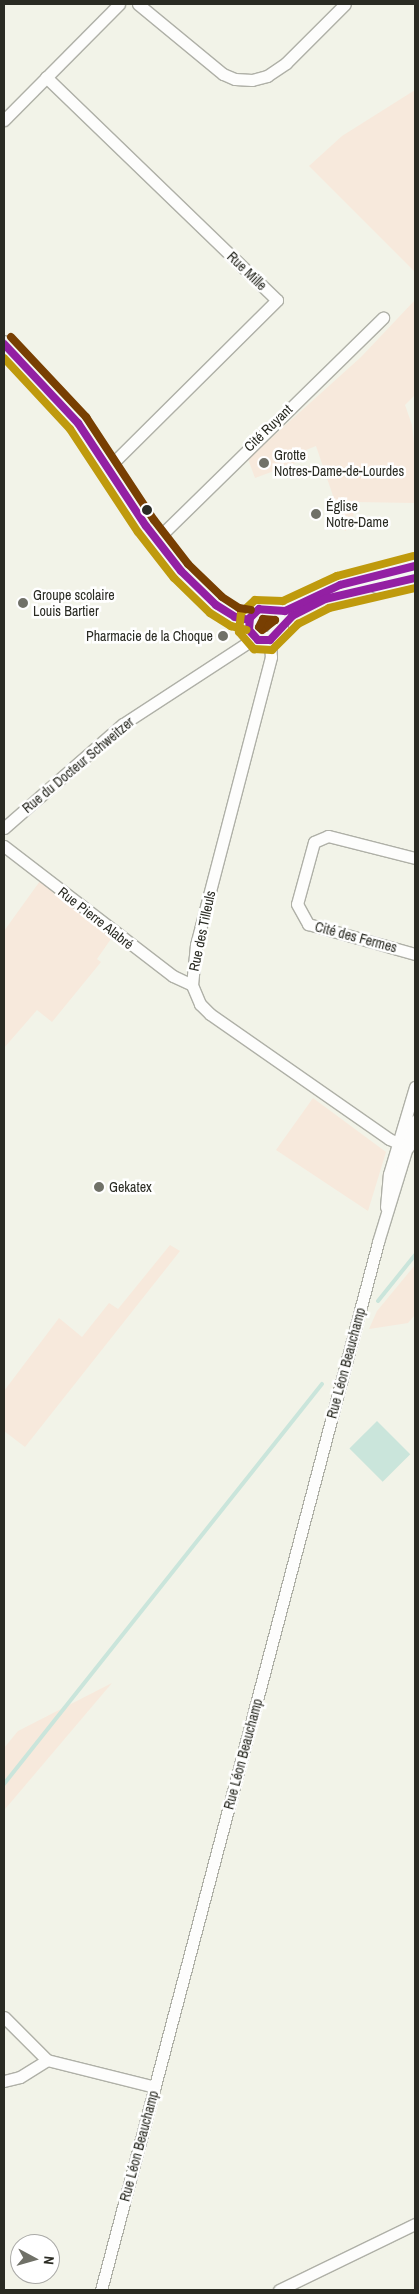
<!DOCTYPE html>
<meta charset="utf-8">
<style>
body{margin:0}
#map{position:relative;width:419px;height:2294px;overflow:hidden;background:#f2f3e8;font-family:"Archivo Narrow",sans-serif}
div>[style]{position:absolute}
.green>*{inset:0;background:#f7e9dc}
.water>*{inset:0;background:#cae5db;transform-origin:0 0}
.stream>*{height:4px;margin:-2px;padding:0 2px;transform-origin:2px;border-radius:2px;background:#cae5db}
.roads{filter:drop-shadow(1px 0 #afb0a7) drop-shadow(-1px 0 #afb0a7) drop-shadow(0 1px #afb0a7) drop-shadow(0 -1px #afb0a7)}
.minor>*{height:11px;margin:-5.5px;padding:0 5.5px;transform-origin:5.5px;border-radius:5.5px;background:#fdfdfc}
.secondary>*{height:16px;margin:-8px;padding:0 8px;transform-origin:8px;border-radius:8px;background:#f4f8f3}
.bus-1>*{height:8px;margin:-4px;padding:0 4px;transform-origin:4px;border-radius:4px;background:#9320a3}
.bus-2>*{height:8px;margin:-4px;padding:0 4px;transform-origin:4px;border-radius:4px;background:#bf9a0d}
.bus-3>*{height:8px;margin:-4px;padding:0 4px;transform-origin:4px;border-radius:4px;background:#783f02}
.dots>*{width:14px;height:14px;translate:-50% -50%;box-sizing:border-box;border:2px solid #fff;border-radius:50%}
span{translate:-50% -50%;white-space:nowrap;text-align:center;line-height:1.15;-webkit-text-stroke:5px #fff;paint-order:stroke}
.street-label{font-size:14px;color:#2a2b23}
.poi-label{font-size:14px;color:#2a2b23}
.left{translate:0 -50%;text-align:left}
.right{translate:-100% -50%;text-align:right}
.frame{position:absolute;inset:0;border:5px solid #2a2b23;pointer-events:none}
.north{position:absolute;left:10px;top:2234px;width:50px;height:50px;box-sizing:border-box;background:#fff;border:1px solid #aaaaa7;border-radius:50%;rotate:96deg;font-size:14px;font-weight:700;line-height:20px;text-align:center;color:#2a2b23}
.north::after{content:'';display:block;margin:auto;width:18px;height:22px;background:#707168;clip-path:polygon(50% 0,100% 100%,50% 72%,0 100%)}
</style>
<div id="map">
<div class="green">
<div style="clip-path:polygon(415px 90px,415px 272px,309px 166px,342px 136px)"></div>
<div style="clip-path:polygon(415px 300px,415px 395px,405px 405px,412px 425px,415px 453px,415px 503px,354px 502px,353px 525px,345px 531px,316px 446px,306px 450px,309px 458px,255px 478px,248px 459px,361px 357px)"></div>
<div style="clip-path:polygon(40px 881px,113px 936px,97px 959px,101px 962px,52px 1022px,37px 1010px,4px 1048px,4px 931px)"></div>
<div style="clip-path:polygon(313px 1098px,386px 1152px,368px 1211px,276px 1150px)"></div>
<div style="clip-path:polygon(170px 1245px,180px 1251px,25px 1447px,4px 1431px,4px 1391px,59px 1318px,82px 1337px,109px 1303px,118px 1309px)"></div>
<div style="clip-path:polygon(415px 1265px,415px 1315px,408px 1323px,369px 1329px,377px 1311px)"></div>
<div style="clip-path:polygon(112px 1683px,6px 1808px,4px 1810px,4px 1748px,18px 1731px)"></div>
</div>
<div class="water">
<div style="left:377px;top:1421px;width:47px;height:39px;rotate:45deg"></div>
</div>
<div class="stream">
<div style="left:378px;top:1301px;width:59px;rotate:-51.2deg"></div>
<div style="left:4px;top:1784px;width:511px;rotate:-51.52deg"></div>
</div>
<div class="roads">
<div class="minor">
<div style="left:138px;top:4px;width:110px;rotate:39.5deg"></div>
<div style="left:223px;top:74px;width:13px;rotate:23deg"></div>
<div style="left:235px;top:79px;width:17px;rotate:3deg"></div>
<div style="left:252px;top:80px;width:16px;rotate:-15deg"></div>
<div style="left:267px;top:76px;width:23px;rotate:-34deg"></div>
<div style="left:286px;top:63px;width:83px;rotate:-45deg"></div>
<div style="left:46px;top:77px;width:321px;rotate:44deg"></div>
<div style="left:277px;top:300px;width:238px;rotate:135.2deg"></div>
<div style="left:4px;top:120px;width:163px;rotate:-45.2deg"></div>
<div style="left:156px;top:540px;width:318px;rotate:-44.4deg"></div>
<div style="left:270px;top:640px;width:17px;rotate:87deg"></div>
<div style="left:271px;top:657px;width:298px;rotate:104.6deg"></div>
<div style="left:196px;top:945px;width:40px;rotate:95.7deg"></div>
<div style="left:192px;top:985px;width:21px;rotate:67deg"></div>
<div style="left:200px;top:1004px;width:14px;rotate:45deg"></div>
<div style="left:210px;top:1014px;width:218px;rotate:34.9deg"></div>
<div style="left:389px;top:1139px;width:21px;rotate:23deg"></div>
<div style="left:4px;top:828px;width:158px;rotate:-41.2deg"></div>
<div style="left:123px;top:724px;width:158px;rotate:-33.1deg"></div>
<div style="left:4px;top:846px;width:213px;rotate:37.6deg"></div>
<div style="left:173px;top:976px;width:21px;rotate:25deg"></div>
<div style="left:415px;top:858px;width:90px;rotate:-165.8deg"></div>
<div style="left:328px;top:836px;width:15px;rotate:157deg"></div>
<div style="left:314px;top:842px;width:64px;rotate:105.3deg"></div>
<div style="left:297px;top:904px;width:23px;rotate:61deg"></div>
<div style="left:308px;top:924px;width:111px;rotate:15.7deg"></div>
<div style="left:386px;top:1207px;width:33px;rotate:-85deg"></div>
<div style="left:389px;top:1174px;width:91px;rotate:-73.4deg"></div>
<div style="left:4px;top:2017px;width:61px;rotate:45deg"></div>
<div style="left:47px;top:2060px;width:111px;rotate:14deg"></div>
<div style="left:4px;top:2081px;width:16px;rotate:-14deg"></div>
<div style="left:20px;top:2077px;width:32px;rotate:-32deg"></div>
<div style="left:101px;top:2290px;width:1084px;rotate:-75.19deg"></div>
<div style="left:378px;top:1242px;width:127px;rotate:-73deg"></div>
<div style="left:279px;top:2290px;width:151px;rotate:-25.9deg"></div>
</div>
<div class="secondary">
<div style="left:4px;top:344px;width:108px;rotate:46.9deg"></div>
<div style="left:78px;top:423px;width:123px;rotate:56.6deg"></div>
<div style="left:146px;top:526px;width:57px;rotate:52.1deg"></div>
<div style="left:181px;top:571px;width:49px;rotate:44.2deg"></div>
<div style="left:216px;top:605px;width:22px;rotate:32deg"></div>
<div style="left:235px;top:617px;width:14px;rotate:12deg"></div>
<div style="left:377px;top:585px;width:39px;rotate:-10deg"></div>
<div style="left:271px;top:610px;width:13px;rotate:45deg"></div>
<div style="left:280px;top:619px;width:10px;rotate:90deg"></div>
<div style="left:280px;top:629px;width:14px;rotate:126deg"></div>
<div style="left:272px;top:640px;width:12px;rotate:180deg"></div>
<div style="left:260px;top:640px;width:9px;rotate:-148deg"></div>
<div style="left:252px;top:635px;width:10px;rotate:-114deg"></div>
<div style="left:248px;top:626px;width:10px;rotate:-73deg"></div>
<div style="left:251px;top:616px;width:11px;rotate:-41deg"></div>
<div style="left:259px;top:609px;width:6px;rotate:-9deg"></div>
<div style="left:265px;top:608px;width:20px;rotate:9deg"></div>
<div style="left:285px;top:611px;width:61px;rotate:-25.3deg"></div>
<div style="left:340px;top:585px;width:77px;rotate:-14.2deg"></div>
</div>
</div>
<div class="bus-1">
<div style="left:4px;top:344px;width:108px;rotate:46.9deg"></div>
<div style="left:78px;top:423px;width:123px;rotate:56.6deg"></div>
<div style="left:146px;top:526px;width:57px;rotate:52.1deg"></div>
<div style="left:181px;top:571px;width:49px;rotate:44.2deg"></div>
<div style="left:216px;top:605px;width:22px;rotate:32deg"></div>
<div style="left:235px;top:617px;width:14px;rotate:12deg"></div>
<div style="left:415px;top:566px;width:77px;rotate:165.8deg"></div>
<div style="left:340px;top:585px;width:61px;rotate:154.7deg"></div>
<div style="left:285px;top:611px;width:26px;rotate:-176deg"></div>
<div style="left:259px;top:609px;width:13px;rotate:135deg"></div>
<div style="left:250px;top:618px;width:12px;rotate:95deg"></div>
<div style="left:249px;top:630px;width:13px;rotate:48deg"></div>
<div style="left:258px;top:640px;width:12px"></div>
<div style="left:270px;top:640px;width:33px;rotate:-47deg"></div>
<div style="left:292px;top:616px;width:37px;rotate:-27deg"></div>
<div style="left:325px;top:599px;width:92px;rotate:-13.1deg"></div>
</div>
<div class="bus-2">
<div style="left:4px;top:358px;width:97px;rotate:47.1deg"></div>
<div style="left:70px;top:429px;width:123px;rotate:56.6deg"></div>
<div style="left:138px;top:532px;width:58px;rotate:52deg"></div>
<div style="left:174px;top:578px;width:50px;rotate:44.2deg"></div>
<div style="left:210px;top:613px;width:25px;rotate:32deg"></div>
<div style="left:231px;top:626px;width:16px;rotate:14deg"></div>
<div style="left:413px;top:556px;width:79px;rotate:165.3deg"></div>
<div style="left:337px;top:576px;width:60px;rotate:155.2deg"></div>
<div style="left:283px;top:601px;width:28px;rotate:-178deg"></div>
<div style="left:255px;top:600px;width:19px;rotate:137deg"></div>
<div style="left:241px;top:613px;width:19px;rotate:96deg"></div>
<div style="left:239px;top:632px;width:23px;rotate:49deg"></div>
<div style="left:254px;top:649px;width:18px;rotate:3deg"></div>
<div style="left:272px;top:650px;width:37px;rotate:-45deg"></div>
<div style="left:298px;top:624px;width:35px;rotate:-27deg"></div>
<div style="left:329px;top:608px;width:88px;rotate:-13.1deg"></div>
</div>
<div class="bus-3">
<div style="left:11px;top:337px;width:110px;rotate:46.8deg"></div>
<div style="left:86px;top:417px;width:123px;rotate:56.6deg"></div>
<div style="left:154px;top:520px;width:56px;rotate:52.3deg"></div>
<div style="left:188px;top:564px;width:47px;rotate:44.1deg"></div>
<div style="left:222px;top:597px;width:20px;rotate:33deg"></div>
<div style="left:239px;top:608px;width:12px;rotate:9deg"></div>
<div style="left:263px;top:619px;width:12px;rotate:5deg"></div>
<div style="left:275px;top:620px;width:16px;rotate:142deg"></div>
<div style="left:262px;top:630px;width:4px;rotate:-135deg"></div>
<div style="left:259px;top:627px;width:9px;rotate:-63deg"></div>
</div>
<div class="dots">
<div style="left:264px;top:463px;background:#707168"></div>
<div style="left:147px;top:510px;background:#2a2b23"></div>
<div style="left:316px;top:514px;background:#707168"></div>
<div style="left:23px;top:603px;background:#707168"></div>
<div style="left:223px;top:636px;background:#707168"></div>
<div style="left:99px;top:1187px;background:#707168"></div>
</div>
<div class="street-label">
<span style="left:247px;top:271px;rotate:44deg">Rue Mille</span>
<span style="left:268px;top:428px;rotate:-44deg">Cité Ruyant</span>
<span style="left:78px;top:765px;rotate:-40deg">Rue du Docteur Schweitzer</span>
<span style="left:96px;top:918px;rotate:38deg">Rue Pierre Alabré</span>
<span style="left:202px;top:931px;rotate:-78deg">Rue des Tilleuls</span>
<span style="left:356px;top:937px;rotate:15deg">Cité des Fermes</span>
<span style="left:346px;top:1363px;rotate:-75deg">Rue Léon Beauchamp</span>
<span style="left:243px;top:1754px;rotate:-75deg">Rue Léon Beauchamp</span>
<span style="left:139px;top:2146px;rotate:-75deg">Rue Léon Beauchamp</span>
</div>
<div class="poi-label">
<span class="left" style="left:274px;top:463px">Grotte<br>Notres-Dame-de-Lourdes</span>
<span class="left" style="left:326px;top:514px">Église<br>Notre-Dame</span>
<span class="left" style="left:33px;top:603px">Groupe scolaire<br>Louis Bartier</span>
<span class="right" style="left:213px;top:636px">Pharmacie de la Choque</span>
<span class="left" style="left:109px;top:1187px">Gekatex</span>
</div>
<div class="frame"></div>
<div class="north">N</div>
</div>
